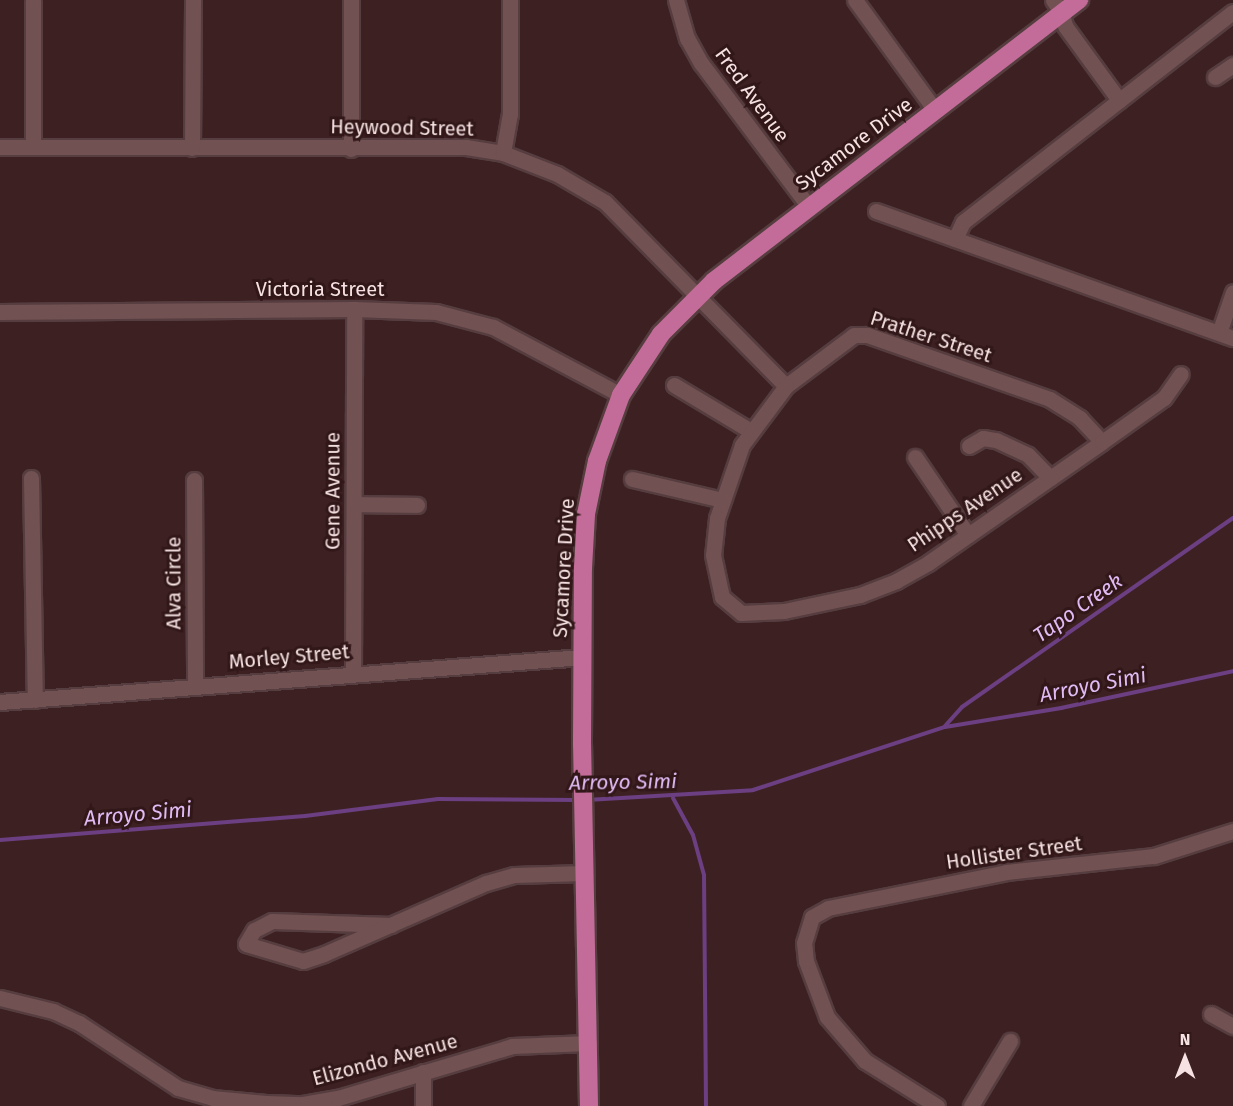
<!DOCTYPE html>
<style>
body{margin:0}
#map{position:relative;width:1233px;height:1106px;overflow:hidden;background:#3d2122;font-family:"Fira Sans",sans-serif}
div>[style]{position:absolute}
.stream>*{height:4px;margin:-2px;padding:0 2px;transform-origin:2px;border-radius:2px;background:#6c3f82}
.roads{filter:drop-shadow(2px 0 #563d3f) drop-shadow(-2px 0 #563d3f) drop-shadow(0 2px #563d3f) drop-shadow(0 -2px #563d3f)}
.minor>*{height:15px;margin:-7.5px;padding:0 7.5px;transform-origin:7.5px;border-radius:7.5px;background:#725152}
.major>*{height:18px;margin:-9px;padding:0 9px;transform-origin:9px;border-radius:9px;background:#c46c99}
span{translate:-50% -50%;white-space:nowrap;text-align:center;line-height:1.15;-webkit-text-stroke:6px #321719;paint-order:stroke}
.street-label{font-size:20px;color:#f6e2e2}
.water-label{font-size:21px;color:#dfbaf3;font-style:italic}
.north{position:absolute;left:1155px;top:1028px;width:60px;height:60px;-webkit-text-stroke:4px #321719;paint-order:stroke;rotate:0deg;font-size:16px;font-weight:700;line-height:24px;text-align:center;color:#f6e2e2}
.north::after{content:'';display:block;margin:auto;width:21px;height:27px;background:#f6e2e2;clip-path:polygon(50% 0,100% 100%,50% 72%,0 100%)}
</style>
<div id="map">
<div class="stream">
<div style="left:945px;top:726px;width:25px;rotate:-48deg"></div>
<div style="left:962px;top:707px;width:330px;rotate:-34.9deg"></div>
<div style="left:673px;top:798px;width:42px;rotate:61.6deg"></div>
<div style="left:693px;top:835px;width:41px;rotate:74.6deg"></div>
<div style="left:704px;top:875px;width:231px;rotate:89.5deg"></div>
<div style="left:587px;top:800px;width:166px;rotate:-3.4deg"></div>
<div style="left:753px;top:790px;width:202px;rotate:-18.2deg"></div>
<div style="left:945px;top:727px;width:118px;rotate:-9.3deg"></div>
<div style="left:1061px;top:708px;width:176px;rotate:-12.1deg"></div>
<div style="left:0;top:840px;width:306px;rotate:-4.5deg"></div>
<div style="left:305px;top:816px;width:134px;rotate:-7.3deg"></div>
<div style="left:438px;top:799px;width:138px;rotate:0.4deg"></div>
</div>
<div class="roads">
<div class="minor">
<div style="left:676px;top:0;width:40px;rotate:74deg"></div>
<div style="left:687px;top:38px;width:29px;rotate:61deg"></div>
<div style="left:701px;top:63px;width:180px;rotate:53.1deg"></div>
<div style="left:855px;top:0;width:136px;rotate:54deg"></div>
<div style="left:1053px;top:0;width:16px;rotate:55deg"></div>
<div style="left:1062px;top:13px;width:13px;rotate:77deg"></div>
<div style="left:1065px;top:26px;width:92px;rotate:53.9deg"></div>
<div style="left:1215px;top:77px;width:22px;rotate:-34deg"></div>
<div style="left:33px;top:146px;width:146px;rotate:-90deg"></div>
<div style="left:0;top:147px;width:466px"></div>
<div style="left:466px;top:147px;width:37px;rotate:9deg"></div>
<div style="left:503px;top:153px;width:58px;rotate:21.3deg"></div>
<div style="left:557px;top:174px;width:56px;rotate:30.3deg"></div>
<div style="left:605px;top:202px;width:258px;rotate:45.5deg"></div>
<div style="left:192px;top:148px;width:148px;rotate:-89.6deg"></div>
<div style="left:351px;top:149px;width:149px;rotate:-90deg"></div>
<div style="left:503px;top:153px;width:40px;rotate:-80deg"></div>
<div style="left:510px;top:114px;width:114px;rotate:-90deg"></div>
<div style="left:876px;top:211px;width:379px;rotate:19.6deg"></div>
<div style="left:955px;top:239px;width:19px;rotate:-65deg"></div>
<div style="left:963px;top:222px;width:342px;rotate:-37.9deg"></div>
<div style="left:0;top:312px;width:354px;rotate:-0.5deg"></div>
<div style="left:354px;top:309px;width:82px;rotate:2.1deg"></div>
<div style="left:436px;top:312px;width:59px;rotate:14.7deg"></div>
<div style="left:493px;top:327px;width:145px;rotate:28deg"></div>
<div style="left:1219px;top:333px;width:43px;rotate:-71.1deg"></div>
<div style="left:674px;top:385px;width:90px;rotate:30.9deg"></div>
<div style="left:1102px;top:442px;width:33px;rotate:-133deg"></div>
<div style="left:1080px;top:418px;width:36px;rotate:-148deg"></div>
<div style="left:1050px;top:399px;width:194px;rotate:-160.7deg"></div>
<div style="left:867px;top:335px;width:13px;rotate:180deg"></div>
<div style="left:854px;top:335px;width:85px;rotate:143.1deg"></div>
<div style="left:786px;top:386px;width:74px;rotate:126.7deg"></div>
<div style="left:742px;top:445px;width:77px;rotate:108.9deg"></div>
<div style="left:717px;top:518px;width:37px;rotate:96deg"></div>
<div style="left:713px;top:555px;width:43px;rotate:77.9deg"></div>
<div style="left:722px;top:597px;width:25px;rotate:40deg"></div>
<div style="left:741px;top:613px;width:43px;rotate:-2.7deg"></div>
<div style="left:784px;top:611px;width:78px;rotate:-11.9deg"></div>
<div style="left:860px;top:595px;width:39px;rotate:-21deg"></div>
<div style="left:896px;top:581px;width:37px;rotate:-29deg"></div>
<div style="left:928px;top:563px;width:212px;rotate:-34.8deg"></div>
<div style="left:1102px;top:442px;width:76px;rotate:-35.4deg"></div>
<div style="left:1164px;top:398px;width:29px;rotate:-55deg"></div>
<div style="left:969px;top:446px;width:16px;rotate:-30deg"></div>
<div style="left:983px;top:438px;width:13px;rotate:9deg"></div>
<div style="left:996px;top:440px;width:35px;rotate:25deg"></div>
<div style="left:1028px;top:455px;width:32px;rotate:46deg"></div>
<div style="left:915px;top:457px;width:94px;rotate:55.8deg"></div>
<div style="left:31px;top:478px;width:222px;rotate:89deg"></div>
<div style="left:632px;top:479px;width:92px;rotate:13.1deg"></div>
<div style="left:194px;top:480px;width:206px;rotate:89.7deg"></div>
<div style="left:354px;top:504px;width:63px;rotate:0.9deg"></div>
<div style="left:353px;top:673px;width:364px;rotate:-89.8deg"></div>
<div style="left:0;top:702px;width:584px;rotate:-4.42deg"></div>
<div style="left:391px;top:925px;width:119px;rotate:-178.1deg"></div>
<div style="left:272px;top:921px;width:20px;rotate:153deg"></div>
<div style="left:254px;top:930px;width:16px;rotate:120deg"></div>
<div style="left:246px;top:944px;width:59px;rotate:16.6deg"></div>
<div style="left:303px;top:961px;width:22px;rotate:-18deg"></div>
<div style="left:324px;top:954px;width:177px;rotate:-23.7deg"></div>
<div style="left:486px;top:883px;width:29px;rotate:-16deg"></div>
<div style="left:514px;top:875px;width:71px;rotate:-1.6deg"></div>
<div style="left:0;top:998px;width:55px;rotate:13.8deg"></div>
<div style="left:53px;top:1011px;width:29px;rotate:25deg"></div>
<div style="left:79px;top:1023px;width:118px;rotate:33.3deg"></div>
<div style="left:178px;top:1088px;width:35px;rotate:16deg"></div>
<div style="left:212px;top:1098px;width:54px;rotate:5.3deg"></div>
<div style="left:266px;top:1103px;width:37px;rotate:2deg"></div>
<div style="left:303px;top:1104px;width:36px;rotate:-10deg"></div>
<div style="left:338px;top:1098px;width:182px;rotate:-16.6deg"></div>
<div style="left:512px;top:1046px;width:77px;rotate:-2.2deg"></div>
<div style="left:1211px;top:1014px;width:25px;rotate:29deg"></div>
<div style="left:423px;top:1072px;width:34px;rotate:90deg"></div>
<div style="left:937px;top:1106px;width:85px;rotate:-148deg"></div>
<div style="left:865px;top:1061px;width:58px;rotate:-130.8deg"></div>
<div style="left:827px;top:1017px;width:60px;rotate:-110.6deg"></div>
<div style="left:806px;top:961px;width:18px;rotate:-96deg"></div>
<div style="left:804px;top:943px;width:27px;rotate:-73deg"></div>
<div style="left:812px;top:917px;width:18px;rotate:-29deg"></div>
<div style="left:828px;top:908px;width:182px;rotate:-11.4deg"></div>
<div style="left:1006px;top:872px;width:149px;rotate:-6.2deg"></div>
<div style="left:1154px;top:856px;width:83px;rotate:-17.6deg"></div>
<div style="left:971px;top:1106px;width:76px;rotate:-59deg"></div>
</div>
<div class="major">
<div style="left:589px;top:1106px;width:362px;rotate:-91.1deg"></div>
<div style="left:582px;top:744px;width:176px;rotate:-89.7deg"></div>
<div style="left:583px;top:568px;width:54px;rotate:-86.8deg"></div>
<div style="left:586px;top:514px;width:54px;rotate:-78.3deg"></div>
<div style="left:597px;top:461px;width:70px;rotate:-70deg"></div>
<div style="left:621px;top:395px;width:73px;rotate:-56.7deg"></div>
<div style="left:661px;top:334px;width:75px;rotate:-45deg"></div>
<div style="left:714px;top:281px;width:461px;rotate:-37.6deg"></div>
</div>
</div>
<div class="street-label">
<span style="left:752px;top:95px;rotate:54deg">Fred Avenue</span>
<span style="left:402px;top:128px;rotate:1deg">Heywood Street</span>
<span style="left:854px;top:144px;rotate:-37deg">Sycamore Drive</span>
<span style="left:320px;top:289px">Victoria Street</span>
<span style="left:931px;top:337px;rotate:18deg">Prather Street</span>
<span style="left:333px;top:491px;rotate:-90deg">Gene Avenue</span>
<span style="left:965px;top:510px;rotate:-34deg">Phipps Avenue</span>
<span style="left:564px;top:568px;rotate:-87deg">Sycamore Drive</span>
<span style="left:174px;top:583px;rotate:-90deg">Alva Circle</span>
<span style="left:289px;top:657px;rotate:-5deg">Morley Street</span>
<span style="left:1014px;top:853px;rotate:-8deg">Hollister Street</span>
<span style="left:385px;top:1060px;rotate:-15deg">Elizondo Avenue</span>
</div>
<div class="water-label">
<span style="left:1078px;top:608px;rotate:-35deg">Tapo Creek</span>
<span style="left:1093px;top:685px;rotate:-11deg">Arroyo Simi</span>
<span style="left:623px;top:782px;rotate:-1deg">Arroyo Simi</span>
<span style="left:138px;top:814px;rotate:-5deg">Arroyo Simi</span>
</div>
<div class="north">N</div>
</div>
